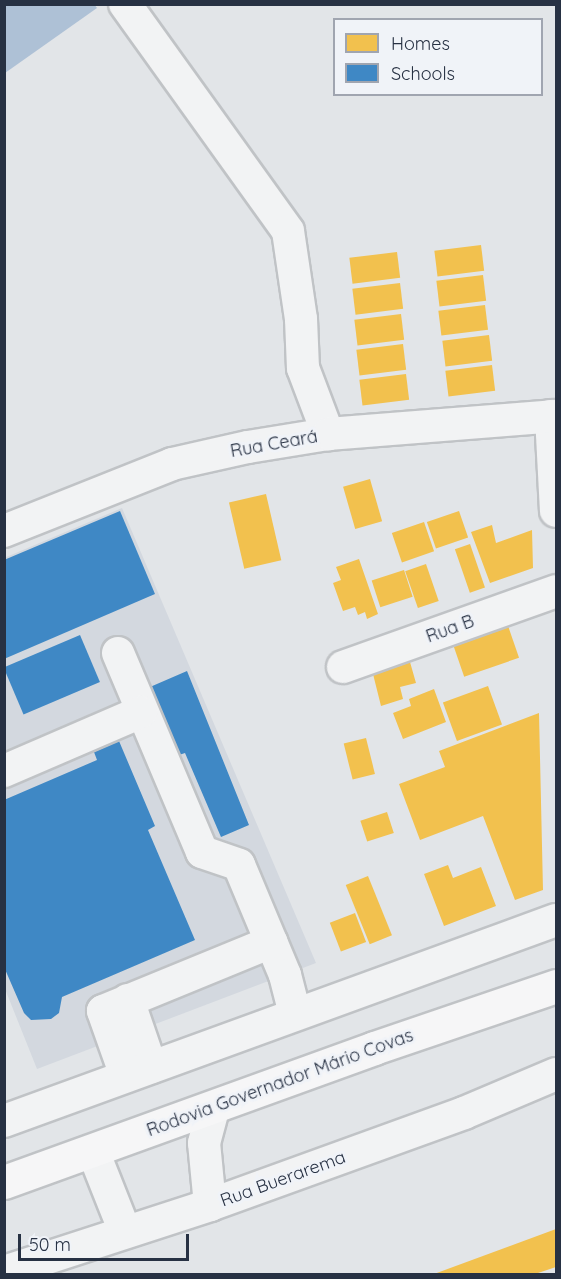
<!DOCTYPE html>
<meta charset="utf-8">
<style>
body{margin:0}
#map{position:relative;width:561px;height:1279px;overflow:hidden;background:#e2e5e8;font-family:Quicksand,sans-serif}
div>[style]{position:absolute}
.built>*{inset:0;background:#d3d8df}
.water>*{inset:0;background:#aec1d6}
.homes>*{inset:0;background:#f2c14e;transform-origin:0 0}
.schools>*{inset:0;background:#3f88c5;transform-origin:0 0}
.roads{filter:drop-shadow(2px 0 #c0c3c6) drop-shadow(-2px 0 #c0c3c6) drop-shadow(0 2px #c0c3c6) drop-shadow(0 -2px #c0c3c6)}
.minor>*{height:32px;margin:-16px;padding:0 16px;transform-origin:16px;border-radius:16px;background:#f2f3f4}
.highway>*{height:33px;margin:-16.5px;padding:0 16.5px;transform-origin:16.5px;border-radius:16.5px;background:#f6f6f7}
span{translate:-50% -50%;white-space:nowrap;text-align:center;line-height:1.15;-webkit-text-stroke:6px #f0f3f8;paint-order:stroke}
.street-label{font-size:18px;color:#273143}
.frame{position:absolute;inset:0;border:6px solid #273143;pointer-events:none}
.legend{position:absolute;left:333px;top:18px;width:210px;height:78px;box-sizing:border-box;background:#f0f3f8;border:2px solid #a0a5b0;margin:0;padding:8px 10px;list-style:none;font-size:18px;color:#273143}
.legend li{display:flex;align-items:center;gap:12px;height:30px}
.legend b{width:30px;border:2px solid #a0a5b0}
.scale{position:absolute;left:18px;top:1234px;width:171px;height:27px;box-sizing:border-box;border:3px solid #273143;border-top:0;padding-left:8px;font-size:18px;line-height:21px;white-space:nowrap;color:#273143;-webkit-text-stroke:4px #f0f3f8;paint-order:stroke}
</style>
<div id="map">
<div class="built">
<div style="clip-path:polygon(122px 508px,316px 963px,37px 1069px,5px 989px,4px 558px)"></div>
</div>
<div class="water">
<div style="clip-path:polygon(5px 4px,94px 4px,97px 8px,5px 73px)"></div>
</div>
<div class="homes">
<div style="left:481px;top:245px;width:26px;height:47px;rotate:83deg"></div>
<div style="left:397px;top:252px;width:26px;height:48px;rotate:83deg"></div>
<div style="left:483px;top:275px;width:26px;height:47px;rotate:83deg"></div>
<div style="left:400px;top:283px;width:26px;height:48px;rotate:83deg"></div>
<div style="left:485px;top:305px;width:25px;height:47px;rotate:83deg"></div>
<div style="left:401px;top:314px;width:26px;height:47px;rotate:83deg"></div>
<div style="left:489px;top:335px;width:26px;height:47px;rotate:83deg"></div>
<div style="left:403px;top:344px;width:26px;height:47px;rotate:83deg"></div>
<div style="left:492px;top:365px;width:26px;height:47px;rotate:83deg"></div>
<div style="left:406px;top:374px;width:26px;height:47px;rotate:83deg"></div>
<div style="left:370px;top:479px;width:44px;height:28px;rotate:74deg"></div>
<div style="left:266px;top:494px;width:68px;height:38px;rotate:77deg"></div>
<div style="left:459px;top:511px;width:28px;height:34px;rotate:71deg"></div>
<div style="left:424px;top:522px;width:31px;height:34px;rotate:71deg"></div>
<div style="clip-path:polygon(492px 525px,496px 543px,532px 530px,533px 568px,490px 583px,471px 532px)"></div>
<div style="left:470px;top:544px;width:46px;height:16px;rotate:71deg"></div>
<div style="clip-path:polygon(359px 559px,378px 614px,367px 619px,365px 612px,358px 615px,355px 607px,343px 611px,333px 583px,341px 580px,336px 567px)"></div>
<div style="left:426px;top:564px;width:39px;height:22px;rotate:71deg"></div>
<div style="left:404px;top:570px;width:28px;height:34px;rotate:72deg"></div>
<div style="left:506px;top:620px;width:40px;height:58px;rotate:71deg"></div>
<div style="clip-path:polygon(408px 655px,416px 683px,400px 687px,403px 699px,381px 706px,373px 674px,388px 670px,386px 661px)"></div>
<div style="left:488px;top:686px;width:41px;height:48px;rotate:70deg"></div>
<div style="clip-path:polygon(434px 689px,446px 722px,403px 739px,393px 713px,411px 706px,409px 699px)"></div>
<div style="clip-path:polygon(539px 713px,543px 890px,515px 900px,483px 816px,420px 840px,399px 784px,445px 767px,439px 751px)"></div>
<div style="left:366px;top:738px;width:37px;height:23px;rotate:76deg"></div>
<div style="left:387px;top:812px;width:22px;height:28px;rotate:72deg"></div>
<div style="clip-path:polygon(448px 865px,453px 878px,481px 867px,496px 906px,444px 926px,424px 874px)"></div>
<div style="left:368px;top:876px;width:64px;height:24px;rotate:68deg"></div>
<div style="left:355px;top:913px;width:31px;height:27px;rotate:69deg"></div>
<div style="clip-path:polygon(556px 1229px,556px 1267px,535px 1274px,434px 1274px)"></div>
</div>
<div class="schools">
<div style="clip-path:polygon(120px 511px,155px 594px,4px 659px,4px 560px)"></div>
<div style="left:80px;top:635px;width:51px;height:83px;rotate:67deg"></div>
<div style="clip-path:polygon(187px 671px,249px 825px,221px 837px,185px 753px,179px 755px,150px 687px)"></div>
<div style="clip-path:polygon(119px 741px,155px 826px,148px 830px,195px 940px,62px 997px,59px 1013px,51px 1019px,31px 1020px,24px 1013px,4px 967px,4px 800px,97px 760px,94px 752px)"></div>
</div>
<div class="roads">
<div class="minor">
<div style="left:125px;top:4px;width:279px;rotate:54.3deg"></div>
<div style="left:288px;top:231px;width:89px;rotate:81.6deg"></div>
<div style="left:301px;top:319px;width:49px;rotate:87.7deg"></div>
<div style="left:303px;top:368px;width:71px;rotate:69.3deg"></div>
<div style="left:551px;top:416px;width:95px;rotate:87deg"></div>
<div style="left:4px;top:531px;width:181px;rotate:-21.7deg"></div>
<div style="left:172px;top:464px;width:78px;rotate:-12.6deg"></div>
<div style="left:248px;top:447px;width:81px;rotate:-9.2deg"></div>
<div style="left:328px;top:434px;width:229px;rotate:-4.5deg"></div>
<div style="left:118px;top:653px;width:216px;rotate:67.1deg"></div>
<div style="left:202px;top:852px;width:39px;rotate:19deg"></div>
<div style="left:239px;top:865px;width:119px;rotate:67.3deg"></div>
<div style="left:285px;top:975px;width:40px;rotate:75.6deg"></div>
<div style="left:343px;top:667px;width:226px;rotate:-19.6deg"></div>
<div style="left:4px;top:771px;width:149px;rotate:-23.3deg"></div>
<div style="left:128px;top:1000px;width:71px;rotate:71.1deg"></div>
<div style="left:126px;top:1076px;width:69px;rotate:-109.5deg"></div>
<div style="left:103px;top:1011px;width:182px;rotate:-22.3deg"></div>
<div style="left:4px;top:1121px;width:587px;rotate:-20.01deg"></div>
<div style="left:93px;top:1151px;width:87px;rotate:68.4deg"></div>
<div style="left:210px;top:1205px;width:62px;rotate:-95.5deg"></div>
<div style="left:204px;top:1143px;width:35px;rotate:-75deg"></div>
<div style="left:4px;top:1272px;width:217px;rotate:-18deg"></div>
<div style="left:210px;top:1205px;width:270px;rotate:-19.9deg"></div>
<div style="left:464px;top:1113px;width:100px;rotate:-23deg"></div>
</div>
<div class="highway">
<div style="left:4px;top:1182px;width:394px;rotate:-19.9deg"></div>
<div style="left:374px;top:1048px;width:192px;rotate:-18.8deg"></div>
</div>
</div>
<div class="street-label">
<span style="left:274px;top:444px;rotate:-10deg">Rua Ceará</span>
<span style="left:450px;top:629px;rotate:-20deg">Rua B</span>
<span style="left:280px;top:1083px;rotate:-20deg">Rodovia Governador Mário Covas</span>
<span style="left:283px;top:1179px;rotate:-20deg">Rua Buerarema</span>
</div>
<div class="frame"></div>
<ul class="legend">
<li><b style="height:16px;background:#f2c14e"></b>Homes</li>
<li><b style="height:16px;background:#3f88c5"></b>Schools</li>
</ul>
<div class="scale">50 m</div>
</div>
